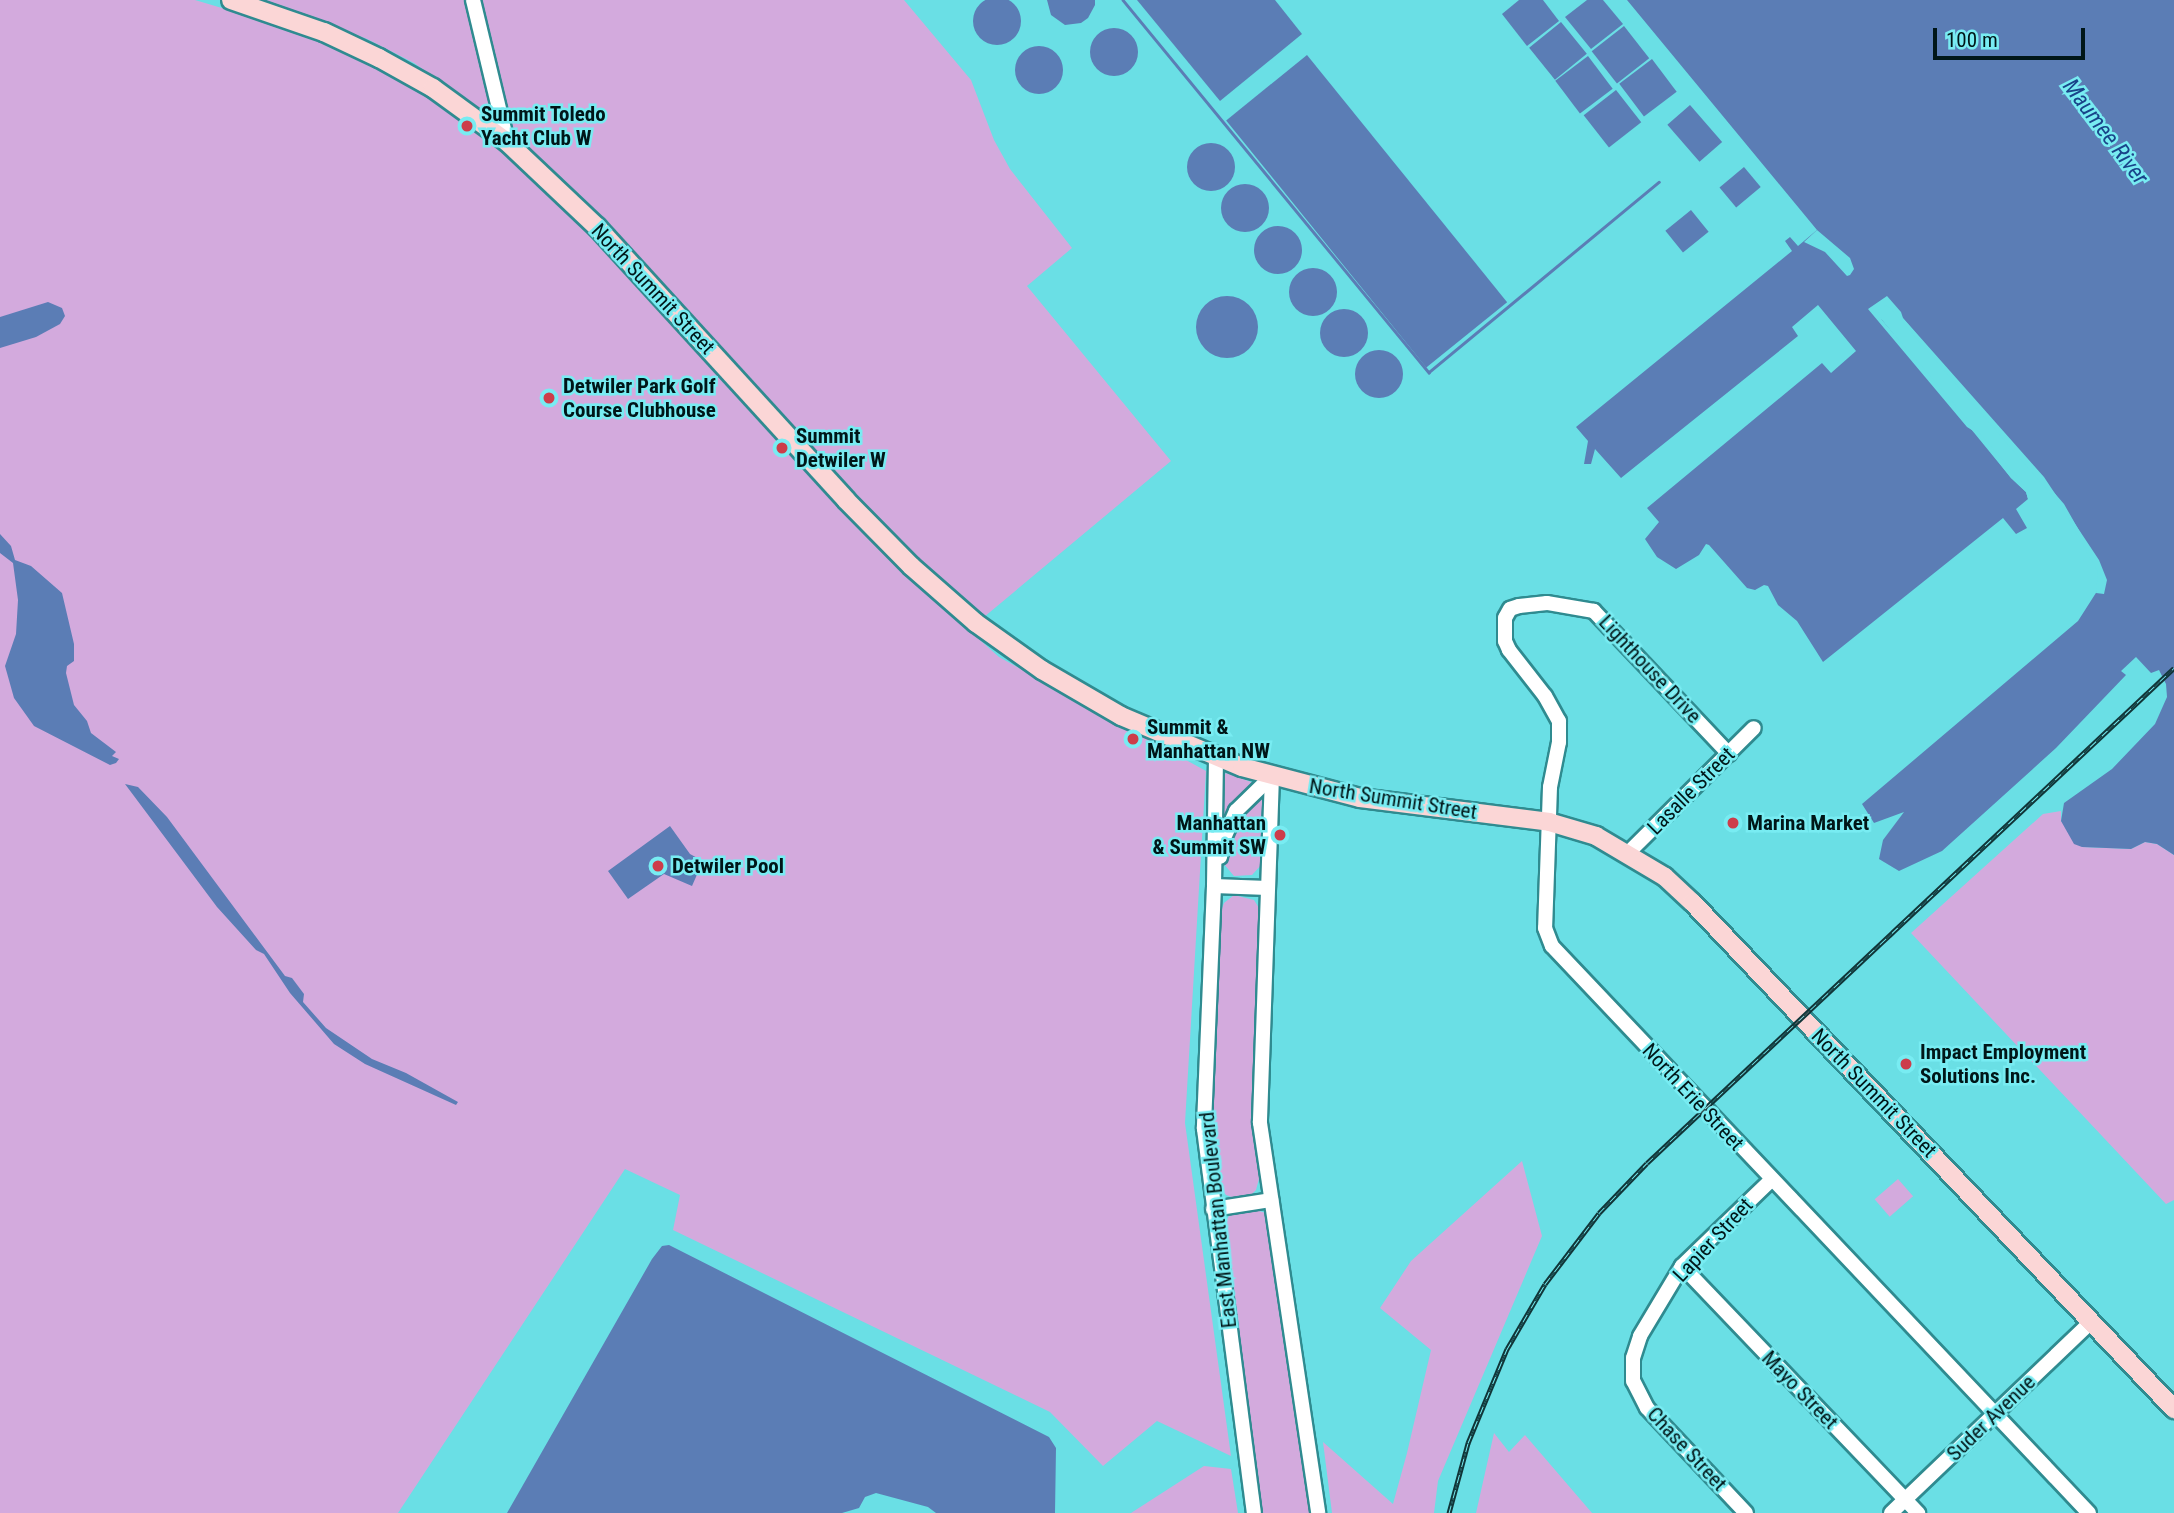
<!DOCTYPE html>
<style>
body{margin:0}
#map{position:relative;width:2174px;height:1513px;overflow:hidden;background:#6adfe5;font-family:"Roboto Condensed",sans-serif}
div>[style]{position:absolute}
.green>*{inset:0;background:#d3aadd;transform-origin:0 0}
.water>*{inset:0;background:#5b7db5;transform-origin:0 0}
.round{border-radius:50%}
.pier>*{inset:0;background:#6adfe5}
.stream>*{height:2.5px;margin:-1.25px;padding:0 1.25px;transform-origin:1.25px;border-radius:1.25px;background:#5b7db5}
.roads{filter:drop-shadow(2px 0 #2f8b90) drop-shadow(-2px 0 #2f8b90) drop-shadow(0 2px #2f8b90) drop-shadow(0 -2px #2f8b90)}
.minor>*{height:14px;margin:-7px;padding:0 7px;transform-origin:7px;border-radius:7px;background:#fff}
.major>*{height:18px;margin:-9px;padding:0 9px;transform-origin:9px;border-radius:9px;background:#fbd6d6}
.rail>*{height:5px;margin-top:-2.5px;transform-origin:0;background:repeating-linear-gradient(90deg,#78ecf2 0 8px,#103538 0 16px);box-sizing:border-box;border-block:2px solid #103538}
.dots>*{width:19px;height:19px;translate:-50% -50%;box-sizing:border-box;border:4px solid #78ecf2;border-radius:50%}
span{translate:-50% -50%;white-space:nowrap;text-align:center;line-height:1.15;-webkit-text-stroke:5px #78ecf2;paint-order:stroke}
.poi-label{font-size:21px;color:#001618;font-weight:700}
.left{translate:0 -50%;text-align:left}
.right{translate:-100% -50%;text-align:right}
.street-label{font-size:21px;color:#001618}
.water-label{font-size:23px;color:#194489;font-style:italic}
.scale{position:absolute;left:1933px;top:28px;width:152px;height:32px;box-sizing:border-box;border:4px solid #001618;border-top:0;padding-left:9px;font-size:21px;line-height:24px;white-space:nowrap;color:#001618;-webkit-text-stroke:5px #78ecf2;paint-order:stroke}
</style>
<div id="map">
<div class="green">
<div style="clip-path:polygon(0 0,195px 0,252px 17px,338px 49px,410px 85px,480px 132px,543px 186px,892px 562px,999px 657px,1206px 771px,1185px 1123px,1231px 1456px,1157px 1421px,1103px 1466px,1050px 1412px,673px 1230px,680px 1195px,625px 1169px,398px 1513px,0 1513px)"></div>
<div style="clip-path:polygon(266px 0,904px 0,971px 80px,994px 140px,1010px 169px,1072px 248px,1027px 286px,1171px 461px,984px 617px,905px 548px,584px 199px,518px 137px,414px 63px,367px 39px)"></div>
<div style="clip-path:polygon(1226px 773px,1254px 783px,1234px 805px,1219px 836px,1220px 781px)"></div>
<div style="clip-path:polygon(1265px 791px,1262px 864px,1252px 875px,1234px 876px,1223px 863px,1226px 847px,1238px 816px)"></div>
<div style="clip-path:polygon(2061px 811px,2061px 821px,2082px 847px,2131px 849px,2145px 842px,2157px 844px,2174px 855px,2174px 1200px,2166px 1204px,1911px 933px,2043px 814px)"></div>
<div style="clip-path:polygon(1234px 895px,1254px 900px,1262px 913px,1253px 1127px,1260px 1175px,1256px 1190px,1250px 1196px,1237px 1199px,1226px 1195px,1218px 1186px,1211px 1123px,1219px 917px,1224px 903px)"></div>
<div style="clip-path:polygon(1522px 1161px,1542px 1236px,1438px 1481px,1434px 1513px,1332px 1513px,1323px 1442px,1393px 1504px,1407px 1453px,1431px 1350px,1380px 1308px,1411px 1261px)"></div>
<div style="left:1898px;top:1179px;width:23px;height:31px;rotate:49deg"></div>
<div style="clip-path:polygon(1252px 1209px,1266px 1213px,1269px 1220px,1313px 1513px,1260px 1513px,1223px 1225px,1231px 1213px)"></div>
<div style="clip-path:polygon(1494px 1433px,1509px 1452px,1525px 1435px,1592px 1513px,1476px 1513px)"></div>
<div style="clip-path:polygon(1204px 1466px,1231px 1469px,1238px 1513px,1131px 1513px)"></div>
</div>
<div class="water">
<div class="round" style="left:973px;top:-3px;width:48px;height:48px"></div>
<div style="clip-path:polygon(1047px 0,1095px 0,1095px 5px,1088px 18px,1081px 23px,1065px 25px,1051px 15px)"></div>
<div style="clip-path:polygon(1137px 0,1275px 0,1302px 34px,1220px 101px)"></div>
<div style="clip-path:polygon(1519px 0,1543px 0,1559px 21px,1527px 46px,1502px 14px)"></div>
<div style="clip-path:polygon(1587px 0,1603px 0,1623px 24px,1591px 49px,1565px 17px)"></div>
<div style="clip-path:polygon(1627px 0,2174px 0,2174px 855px,2157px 844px,2145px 842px,2131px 849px,2082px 847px,2074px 844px,2061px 821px,2064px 803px,2112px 769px,2155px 724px,2167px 697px,2166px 684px,2159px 670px,2151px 673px,2136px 657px,2121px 671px,2126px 675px,2056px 748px,1942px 851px,1899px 871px,1879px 859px,1883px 840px,1904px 812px,1874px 823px,1862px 804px,2078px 621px,2101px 585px,2102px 571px,2064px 504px,1887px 300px,1873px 309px,2011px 478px,2026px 492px,2028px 499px,2016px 509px,2027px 528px,2016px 534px,2003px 518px,1823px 662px,1797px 621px,1778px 605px,1768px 586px,1764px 585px,1755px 590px,1747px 588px,1709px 545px,1706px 544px,1699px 555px,1676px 569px,1657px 557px,1645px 539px,1659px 522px,1647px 508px,1822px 363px,1831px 373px,1856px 351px,1818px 305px,1792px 327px,1798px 336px,1621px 478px,1595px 449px,1591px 464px,1584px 464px,1588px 441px,1576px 427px,1792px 251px,1785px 241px,1790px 237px,1798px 246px,1817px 230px)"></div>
<div style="left:1561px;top:22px;width:41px;height:41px;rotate:51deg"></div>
<div style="left:1624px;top:26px;width:41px;height:41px;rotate:52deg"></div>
<div class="round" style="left:1090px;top:28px;width:48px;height:48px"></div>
<div class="round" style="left:1015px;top:46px;width:48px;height:48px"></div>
<div style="left:1307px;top:55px;width:318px;height:104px;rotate:51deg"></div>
<div style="left:1588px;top:56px;width:41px;height:41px;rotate:53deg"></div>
<div style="left:1652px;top:59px;width:41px;height:41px;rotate:53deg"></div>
<div style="left:1616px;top:90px;width:41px;height:41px;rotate:52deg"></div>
<div style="left:1690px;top:105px;width:49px;height:30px;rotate:49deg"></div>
<div class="round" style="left:1187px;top:143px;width:48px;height:48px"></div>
<div style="left:1744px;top:167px;width:26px;height:32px;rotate:50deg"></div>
<div class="round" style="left:1221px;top:184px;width:48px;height:48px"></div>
<div style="left:1691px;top:210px;width:28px;height:33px;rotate:51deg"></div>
<div class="round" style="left:1254px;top:226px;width:48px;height:48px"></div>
<div class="round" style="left:1289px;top:268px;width:48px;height:48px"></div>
<div class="round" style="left:1196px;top:296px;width:62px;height:62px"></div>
<div style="clip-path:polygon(48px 302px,62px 308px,65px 316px,60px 324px,36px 337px,0 348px,0 317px)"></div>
<div class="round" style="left:1320px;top:309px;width:48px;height:48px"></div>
<div class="round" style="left:1355px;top:350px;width:48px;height:48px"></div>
<div style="clip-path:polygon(0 534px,11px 546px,15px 560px,31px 566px,62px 593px,74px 644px,74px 661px,67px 666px,66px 673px,74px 705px,87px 721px,91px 733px,116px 752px,112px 756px,119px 759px,116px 763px,110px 765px,34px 726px,14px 698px,5px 666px,16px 634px,18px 600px,13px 563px,0 553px)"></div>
<div style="clip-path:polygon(125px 784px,138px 787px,167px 817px,285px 976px,292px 978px,304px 994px,303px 1002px,326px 1028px,372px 1059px,406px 1073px,458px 1102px,456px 1105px,365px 1064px,334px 1044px,290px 993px,264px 954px,256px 950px,217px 907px)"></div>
<div style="clip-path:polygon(670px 826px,690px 854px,703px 861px,692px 886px,664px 874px,628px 899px,608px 871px)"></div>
<div style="clip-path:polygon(669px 1245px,1049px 1437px,1056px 1448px,1055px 1513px,936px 1513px,928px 1507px,876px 1493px,865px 1497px,859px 1508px,842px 1513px,507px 1513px,652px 1259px,662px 1246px)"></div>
</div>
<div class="pier">
<div style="clip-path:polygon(1817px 230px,1850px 258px,1854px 269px,1850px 275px,1847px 276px,1825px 252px,1804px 242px)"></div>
<div style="clip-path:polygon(1887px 296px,1901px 312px,1903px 318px,2044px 477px,2099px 560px,2107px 580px,2104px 594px,2096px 593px,2098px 572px,2061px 506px,1891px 309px,1886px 305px,1878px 310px,1882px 320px,2026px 487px,2031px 497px,2028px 499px,2026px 492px,2011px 478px,1975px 432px,1967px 427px,1868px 309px)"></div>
</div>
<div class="stream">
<div style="left:1123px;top:0;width:482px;rotate:50.6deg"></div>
<div style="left:1429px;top:372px;width:298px;rotate:-39.6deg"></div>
</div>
<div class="roads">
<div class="minor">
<div style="left:473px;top:0;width:146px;rotate:76.5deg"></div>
<div style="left:1729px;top:754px;width:197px;rotate:-133.4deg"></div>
<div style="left:1594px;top:611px;width:48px;rotate:-170.3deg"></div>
<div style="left:1547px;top:603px;width:28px;rotate:174deg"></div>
<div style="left:1519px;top:606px;width:9px;rotate:162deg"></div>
<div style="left:1510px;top:609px;width:10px;rotate:119deg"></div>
<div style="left:1505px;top:618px;width:23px;rotate:90deg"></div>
<div style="left:1505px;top:641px;width:10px;rotate:66deg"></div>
<div style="left:1509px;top:650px;width:58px;rotate:52deg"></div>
<div style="left:1545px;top:696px;width:29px;rotate:61deg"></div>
<div style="left:1559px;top:721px;width:21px;rotate:90deg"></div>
<div style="left:1559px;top:742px;width:46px;rotate:101.3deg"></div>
<div style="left:1550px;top:787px;width:141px;rotate:92deg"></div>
<div style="left:1545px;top:928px;width:19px;rotate:69deg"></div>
<div style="left:1552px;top:946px;width:781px;rotate:46.56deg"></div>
<div style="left:1216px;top:758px;width:128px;rotate:90.9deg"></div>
<div style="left:1214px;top:886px;width:243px;rotate:92.4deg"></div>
<div style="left:1204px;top:1129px;width:387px;rotate:82.6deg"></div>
<div style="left:1272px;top:776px;width:347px;rotate:92deg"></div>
<div style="left:1260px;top:1123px;width:394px;rotate:81.5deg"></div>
<div style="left:1628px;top:853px;width:177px;rotate:-44.8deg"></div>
<div style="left:1220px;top:857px;width:19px;rotate:-78deg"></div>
<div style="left:1224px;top:838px;width:30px;rotate:-66deg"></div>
<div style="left:1236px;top:811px;width:50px;rotate:-44.2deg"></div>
<div style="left:1214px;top:886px;width:54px;rotate:2.1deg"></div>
<div style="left:1213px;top:1209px;width:59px;rotate:-8.8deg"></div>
<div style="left:1682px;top:1266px;width:342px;rotate:46.3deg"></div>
<div style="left:1746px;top:1513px;width:144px;rotate:-133.3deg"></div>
<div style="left:1647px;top:1408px;width:30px;rotate:-117deg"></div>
<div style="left:1633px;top:1381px;width:23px;rotate:-90deg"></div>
<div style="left:1633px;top:1358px;width:23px;rotate:-72deg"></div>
<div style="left:1640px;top:1336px;width:82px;rotate:-59deg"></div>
<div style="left:1682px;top:1266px;width:125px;rotate:-44deg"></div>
<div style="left:1891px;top:1513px;width:277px;rotate:-43.7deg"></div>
</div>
<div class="major">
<div style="left:231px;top:0;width:98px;rotate:19deg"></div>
<div style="left:324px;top:32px;width:61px;rotate:25.3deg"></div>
<div style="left:379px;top:58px;width:62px;rotate:29.1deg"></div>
<div style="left:433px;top:88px;width:92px;rotate:36.1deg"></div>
<div style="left:507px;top:142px;width:124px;rotate:43.4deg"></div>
<div style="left:597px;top:227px;width:369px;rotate:47.6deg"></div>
<div style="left:846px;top:500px;width:93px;rotate:45.4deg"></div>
<div style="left:911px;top:566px;width:86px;rotate:41.2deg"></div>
<div style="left:976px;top:623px;width:81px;rotate:35.5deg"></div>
<div style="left:1042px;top:670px;width:91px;rotate:30.2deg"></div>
<div style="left:1121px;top:716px;width:131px;rotate:22.9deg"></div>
<div style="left:1242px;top:767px;width:122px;rotate:14.7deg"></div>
<div style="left:1360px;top:798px;width:191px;rotate:7.2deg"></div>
<div style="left:1549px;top:822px;width:49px;rotate:16.6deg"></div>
<div style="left:1596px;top:836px;width:80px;rotate:30.7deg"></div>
<div style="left:1665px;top:877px;width:37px;rotate:43deg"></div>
<div style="left:1692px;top:902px;width:700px;rotate:46.45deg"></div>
</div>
</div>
<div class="rail">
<div style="left:1449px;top:1513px;width:73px;rotate:-74.8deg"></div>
<div style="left:1468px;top:1443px;width:102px;rotate:-67.5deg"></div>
<div style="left:1507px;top:1349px;width:75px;rotate:-59.7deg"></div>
<div style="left:1545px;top:1284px;width:89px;rotate:-52.7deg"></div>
<div style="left:1599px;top:1213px;width:69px;rotate:-46.2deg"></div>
<div style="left:1647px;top:1163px;width:723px;rotate:-43.21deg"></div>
</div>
<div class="dots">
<div style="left:467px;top:126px;background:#cd3d4a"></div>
<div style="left:549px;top:398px;background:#cd3d4a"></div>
<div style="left:782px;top:448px;background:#cd3d4a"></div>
<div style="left:1133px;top:739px;background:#cd3d4a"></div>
<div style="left:1733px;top:823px;background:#cd3d4a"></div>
<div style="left:1280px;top:835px;background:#cd3d4a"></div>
<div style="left:658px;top:866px;background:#cd3d4a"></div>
<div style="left:1906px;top:1064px;background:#cd3d4a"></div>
</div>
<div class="poi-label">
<span class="left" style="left:481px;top:126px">Summit Toledo<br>Yacht Club W</span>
<span class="left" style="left:563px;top:398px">Detwiler Park Golf<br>Course Clubhouse</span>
<span class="left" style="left:796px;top:448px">Summit<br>Detwiler W</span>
<span class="left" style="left:1147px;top:739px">Summit &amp;<br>Manhattan NW</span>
<span class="right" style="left:1266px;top:835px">Manhattan<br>&amp; Summit SW</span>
<span class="left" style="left:1747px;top:823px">Marina Market</span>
<span class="left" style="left:672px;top:866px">Detwiler Pool</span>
<span class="left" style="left:1920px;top:1064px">Impact Employment<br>Solutions Inc.</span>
</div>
<div class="street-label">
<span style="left:653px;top:289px;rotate:47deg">North Summit Street</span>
<span style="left:1650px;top:669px;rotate:47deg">Lighthouse Drive</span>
<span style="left:1691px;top:791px;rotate:-45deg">Lasalle Street</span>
<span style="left:1393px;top:799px;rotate:9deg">North Summit Street</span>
<span style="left:1874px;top:1093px;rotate:46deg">North Summit Street</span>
<span style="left:1693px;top:1097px;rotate:47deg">North Erie Street</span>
<span style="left:1218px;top:1220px;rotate:-96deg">East Manhattan Boulevard</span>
<span style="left:1713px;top:1240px;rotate:-47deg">Lapier Street</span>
<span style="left:1800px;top:1390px;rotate:46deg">Mayo Street</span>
<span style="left:1991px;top:1418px;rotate:-44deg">Suder Avenue</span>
<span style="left:1687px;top:1449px;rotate:47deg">Chase Street</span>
</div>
<div class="water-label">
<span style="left:2105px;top:132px;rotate:53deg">Maumee River</span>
</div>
<div class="scale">100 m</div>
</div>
